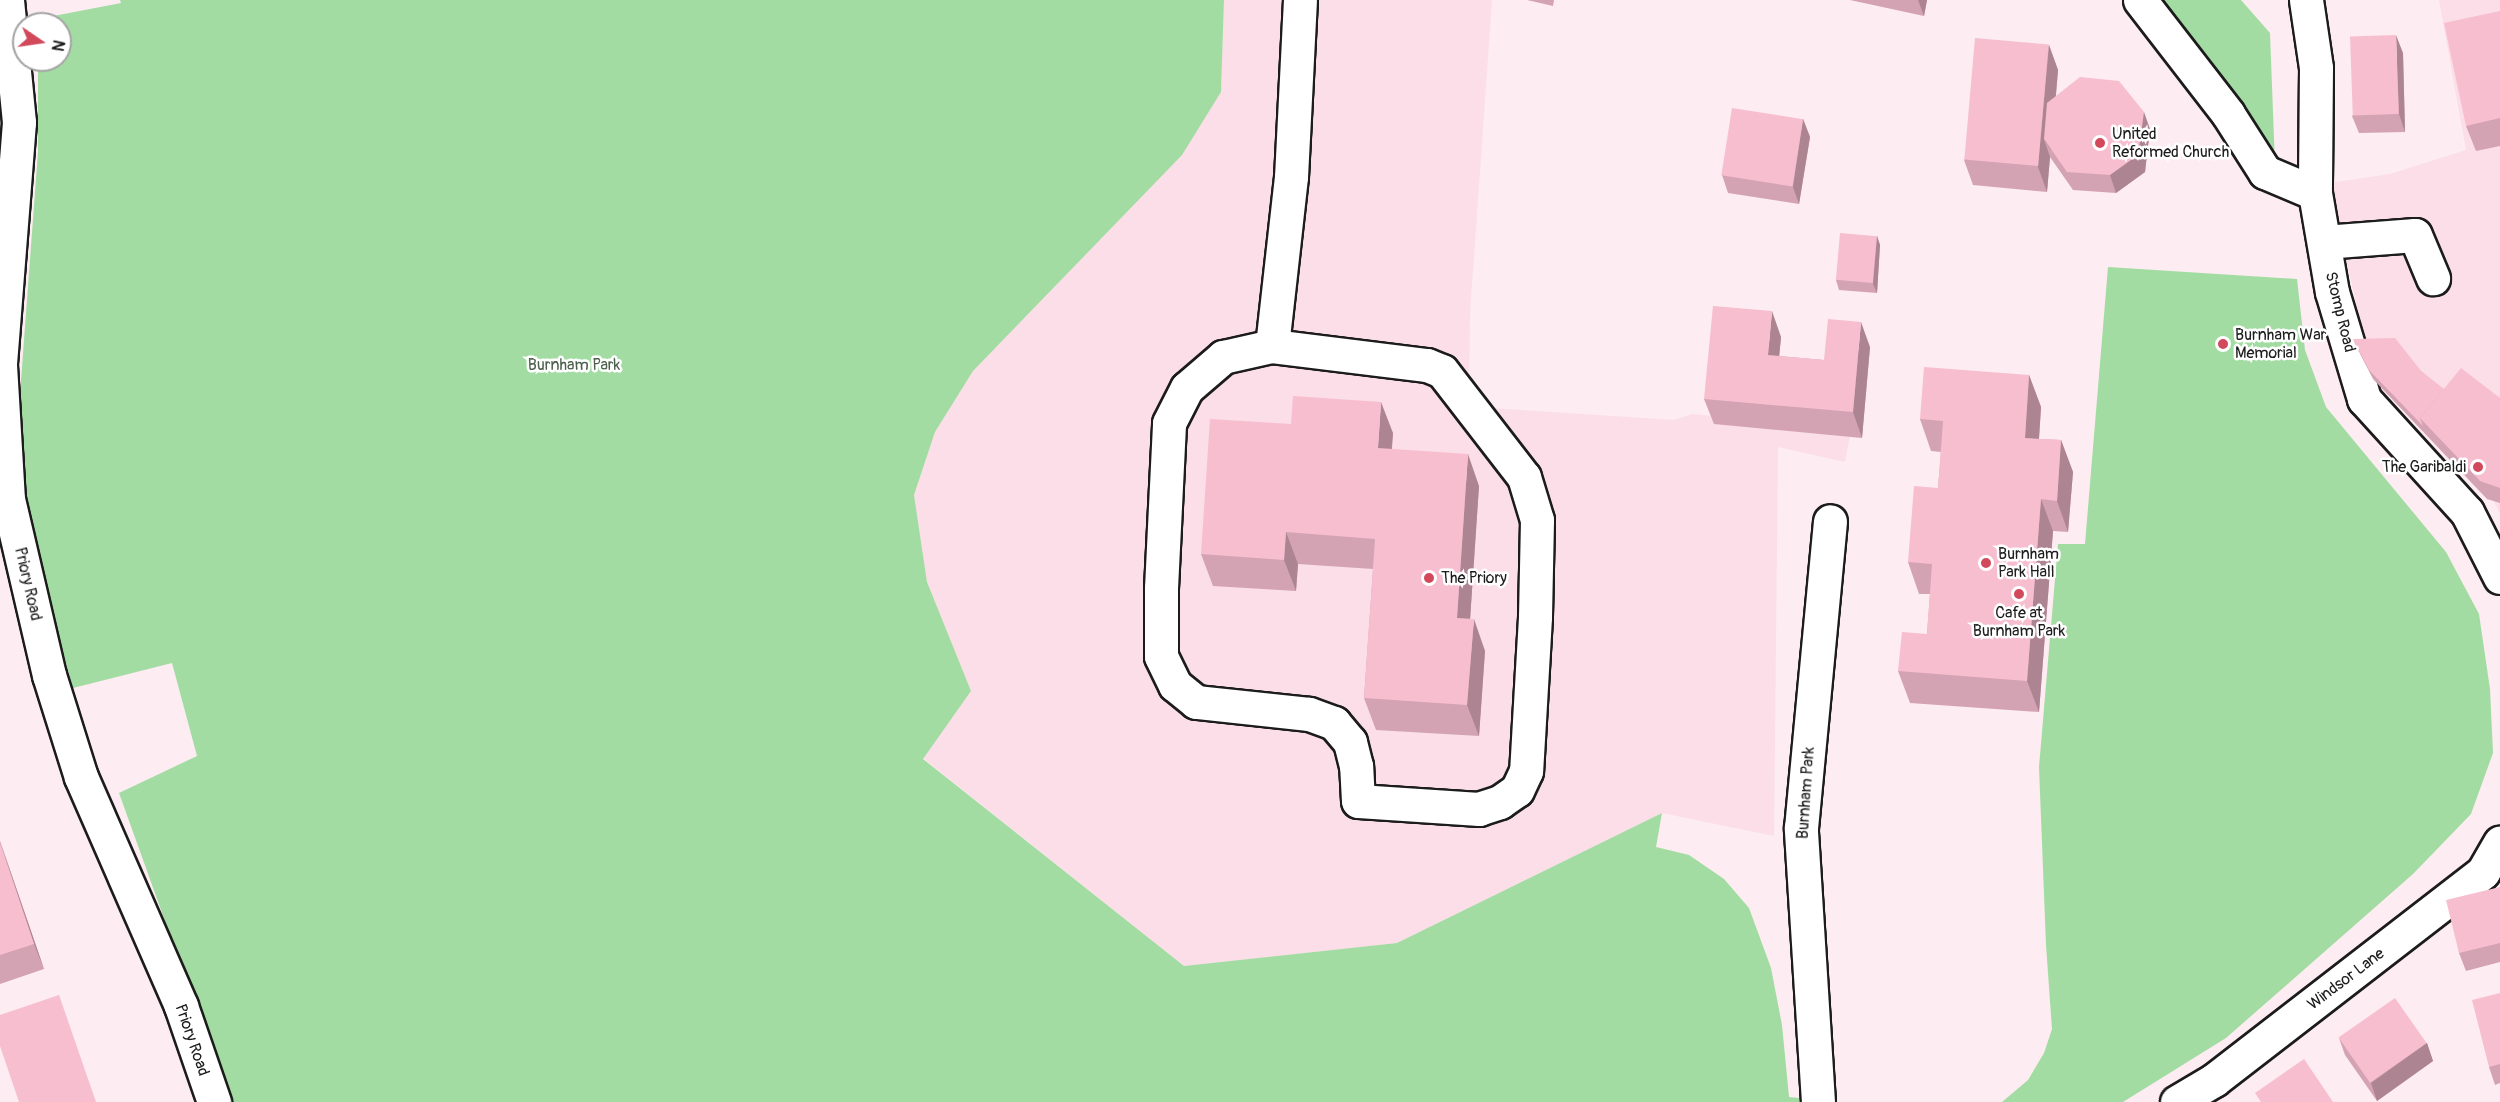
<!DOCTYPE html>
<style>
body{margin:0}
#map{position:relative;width:2500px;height:1102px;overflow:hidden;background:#fdecf1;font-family:Pangolin,sans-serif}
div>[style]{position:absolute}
.built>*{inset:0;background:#fbdee7}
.green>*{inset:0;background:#a2dca2}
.roads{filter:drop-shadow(2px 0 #1c1c1c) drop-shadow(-2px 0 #1c1c1c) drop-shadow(0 2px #1c1c1c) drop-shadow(0 -2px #1c1c1c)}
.minor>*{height:33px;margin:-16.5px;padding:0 16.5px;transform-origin:16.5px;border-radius:16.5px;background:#fff}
.wall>*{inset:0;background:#d4a3b3}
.shaded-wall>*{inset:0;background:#ad8592}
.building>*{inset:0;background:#f7bed0;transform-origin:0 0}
.dots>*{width:16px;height:16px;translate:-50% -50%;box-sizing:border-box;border:3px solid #fff;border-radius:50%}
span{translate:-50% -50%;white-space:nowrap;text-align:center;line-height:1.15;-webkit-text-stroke:5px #fff;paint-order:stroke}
.poi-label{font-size:16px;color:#1c1c1c}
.left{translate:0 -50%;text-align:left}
.right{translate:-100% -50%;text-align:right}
.street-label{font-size:16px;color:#1c1c1c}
.park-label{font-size:16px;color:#4b5f4b}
.north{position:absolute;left:12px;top:12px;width:60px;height:60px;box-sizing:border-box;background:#fff;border:2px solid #a4a4a4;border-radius:50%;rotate:103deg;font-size:16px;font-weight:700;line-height:24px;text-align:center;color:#1c1c1c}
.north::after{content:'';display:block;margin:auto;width:21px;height:27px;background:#d1495b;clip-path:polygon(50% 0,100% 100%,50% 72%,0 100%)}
</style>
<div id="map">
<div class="built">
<div style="clip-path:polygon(1224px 0,1492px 0,1470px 313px,1469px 397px,1475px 407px,1674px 420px,1692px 414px,1851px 430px,1845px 462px,1778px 447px,1774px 836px,1662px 813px,1397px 943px,1184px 966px,923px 758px,971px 691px,927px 582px,914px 495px,935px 432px,973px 371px,1181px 155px,1221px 92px)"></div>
<div style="clip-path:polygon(2439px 0,2500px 0,2500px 514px,2486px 484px,2373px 378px,2329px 183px,2390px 174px,2466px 150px)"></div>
</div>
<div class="green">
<div style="clip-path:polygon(120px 0,1224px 0,1221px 92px,1182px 155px,973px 371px,935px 432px,914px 495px,927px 582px,971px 691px,923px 759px,1184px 966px,1397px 943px,1662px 813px,1656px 847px,1689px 855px,1724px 879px,1749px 908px,1771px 968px,1782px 1025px,1789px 1097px,1838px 1102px,230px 1102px,119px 793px,197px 756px,172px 663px,73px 688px,26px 520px,17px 434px,38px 152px,38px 60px,60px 60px,60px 24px,38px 24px,38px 19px,121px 3px)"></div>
<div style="clip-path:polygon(2140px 0,2241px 0,2270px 33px,2275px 165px)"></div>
<div style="clip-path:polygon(2108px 267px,2297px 279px,2305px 350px,2326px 407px,2446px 552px,2479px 614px,2490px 689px,2493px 753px,2471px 814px,2413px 874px,2226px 1038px,2123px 1102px,2002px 1102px,2028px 1080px,2044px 1053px,2052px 1029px,2046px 945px,2039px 767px,2058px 544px,2085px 544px)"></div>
</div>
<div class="roads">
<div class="minor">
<div style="left:7px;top:0;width:123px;rotate:84.4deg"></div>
<div style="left:19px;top:122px;width:244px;rotate:94.5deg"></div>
<div style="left:0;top:365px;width:134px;rotate:86.6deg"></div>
<div style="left:8px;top:499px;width:181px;rotate:76.9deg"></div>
<div style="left:49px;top:675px;width:107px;rotate:72.6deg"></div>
<div style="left:81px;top:777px;width:250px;rotate:66.4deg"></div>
<div style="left:181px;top:1006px;width:102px;rotate:71deg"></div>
<div style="left:2140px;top:0;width:144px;rotate:52.3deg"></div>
<div style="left:2228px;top:114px;width:69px;rotate:57.5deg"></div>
<div style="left:2265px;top:172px;width:54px;rotate:22.8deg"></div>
<div style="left:2306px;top:0;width:69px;rotate:81.6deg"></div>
<div style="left:2316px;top:68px;width:125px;rotate:90.5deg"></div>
<div style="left:2315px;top:193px;width:100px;rotate:80.3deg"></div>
<div style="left:2332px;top:292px;width:112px;rotate:73.3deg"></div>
<div style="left:2364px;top:399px;width:153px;rotate:47.7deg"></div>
<div style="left:2467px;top:512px;width:73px;rotate:63.1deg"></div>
<div style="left:2324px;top:242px;width:91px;rotate:-4.4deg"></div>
<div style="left:2415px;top:235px;width:47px;rotate:67.3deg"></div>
<div style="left:1272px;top:346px;width:156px;rotate:7deg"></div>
<div style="left:1427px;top:365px;width:16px;rotate:22deg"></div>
<div style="left:1442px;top:371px;width:134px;rotate:52.3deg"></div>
<div style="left:1524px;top:477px;width:45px;rotate:73.2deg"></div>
<div style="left:1537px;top:520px;width:97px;rotate:91.2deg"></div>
<div style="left:1535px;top:617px;width:154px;rotate:93.3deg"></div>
<div style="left:1526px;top:771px;width:21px;rotate:115deg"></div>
<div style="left:1517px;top:790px;width:21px;rotate:145deg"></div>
<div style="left:1500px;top:802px;width:22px;rotate:162deg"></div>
<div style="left:1479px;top:809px;width:121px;rotate:-176.2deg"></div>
<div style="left:1358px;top:801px;width:35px;rotate:-93deg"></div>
<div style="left:1356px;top:766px;width:25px;rotate:-104deg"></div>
<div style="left:1350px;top:742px;width:25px;rotate:-130deg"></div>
<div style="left:1334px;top:723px;width:27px;rotate:-160deg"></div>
<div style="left:1309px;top:714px;width:114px;rotate:-173.9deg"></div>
<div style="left:1196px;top:702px;width:27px;rotate:-141deg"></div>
<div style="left:1175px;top:685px;width:32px;rotate:-116deg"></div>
<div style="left:1161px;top:656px;width:68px;rotate:-90deg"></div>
<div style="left:1161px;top:588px;width:165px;rotate:-87.2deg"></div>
<div style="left:1169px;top:423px;width:39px;rotate:-63deg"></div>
<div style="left:1187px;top:388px;width:48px;rotate:-40.7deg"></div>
<div style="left:1223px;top:357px;width:50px;rotate:-12.7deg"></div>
<div style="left:1272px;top:346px;width:170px;rotate:-83.6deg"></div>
<div style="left:1291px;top:177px;width:177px;rotate:-87.1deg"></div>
<div style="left:1818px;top:1102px;width:275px;rotate:-93.6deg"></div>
<div style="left:1801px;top:828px;width:308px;rotate:-84.6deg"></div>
<div style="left:2177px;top:1102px;width:43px;rotate:-30.7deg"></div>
<div style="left:2214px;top:1080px;width:340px;rotate:-37.7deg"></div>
<div style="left:2483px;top:872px;width:34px;rotate:-60deg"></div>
</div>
</div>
<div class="wall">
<div style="clip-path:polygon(1527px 0,1554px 0,1553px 6px)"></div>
<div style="clip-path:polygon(1850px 0,1927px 0,1924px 16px)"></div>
<div style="clip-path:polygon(2500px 11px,2500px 146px,2476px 151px,2466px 126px)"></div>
<div style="clip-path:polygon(2049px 45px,2058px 70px,2056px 96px,2150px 129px,2145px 172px,2116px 193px,2073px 190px,2050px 157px,2047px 192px,1973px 185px,1964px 160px)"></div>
<div style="clip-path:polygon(2403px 53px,2405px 132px,2359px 133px,2352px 116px)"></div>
<div style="clip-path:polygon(1803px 119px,1810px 137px,1799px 204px,1728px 193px,1722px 175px)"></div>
<div style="clip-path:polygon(1877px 236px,1880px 245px,1877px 293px,1839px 290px,1836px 280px)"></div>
<div style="clip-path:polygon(1781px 337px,1779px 356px,1824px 360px,1870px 347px,1862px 438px,1714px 424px,1704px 399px)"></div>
<div style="clip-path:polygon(2353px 339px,2422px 372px,2443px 389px,2500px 398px,2500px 503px,2487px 499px,2373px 379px,2357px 348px)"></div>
<div style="clip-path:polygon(2029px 375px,2041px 407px,2039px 439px,2061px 440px,2073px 472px,2068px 532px,2053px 531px,2039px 712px,1910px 703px,1898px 671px,1927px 634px,1930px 594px,1919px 594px,1908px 562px,1938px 488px,1941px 452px,1931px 451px,1920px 419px)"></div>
<div style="clip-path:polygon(1393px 433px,1392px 449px,1479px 486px,1470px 619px,1485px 651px,1479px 736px,1376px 730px,1364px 698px,1373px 569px,1298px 564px,1296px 591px,1213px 586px,1201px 554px)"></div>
<div style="clip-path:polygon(0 841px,44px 969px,0 984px)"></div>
<div style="clip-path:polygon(2500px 887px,2500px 962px,2466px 971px,2459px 953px)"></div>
<div style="clip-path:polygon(2500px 993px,2500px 1083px,2495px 1085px,2489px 1067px)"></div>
<div style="clip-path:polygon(2339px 1038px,2427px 1043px,2433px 1061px,2377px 1101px,2345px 1055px)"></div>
</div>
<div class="shaded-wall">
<div style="clip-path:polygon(1918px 0,1927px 0,1924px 16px)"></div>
<div style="clip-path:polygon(2396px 35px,2403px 53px,2405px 132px,2399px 114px)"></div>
<div style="clip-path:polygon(2049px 45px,2058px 70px,2051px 150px,2044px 139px,2050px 157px,2047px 192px,2038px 167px)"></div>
<div style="clip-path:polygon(2144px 112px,2150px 129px,2145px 172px,2116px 193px,2110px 175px)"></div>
<div style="clip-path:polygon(1803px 119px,1810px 137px,1799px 204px,1793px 187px)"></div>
<div style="clip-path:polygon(1877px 236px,1880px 245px,1877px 293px,1873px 284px)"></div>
<div style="clip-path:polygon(1772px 311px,1781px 337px,1777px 380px,1768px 355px)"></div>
<div style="clip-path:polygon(1861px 322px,1870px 347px,1862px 438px,1853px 412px)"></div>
<div style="clip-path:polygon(2029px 375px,2041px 407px,2037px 469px,2025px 438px)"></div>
<div style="clip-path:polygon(1381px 402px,1393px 433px,1389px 480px,1378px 448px)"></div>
<div style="clip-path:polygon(2061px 440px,2073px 472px,2068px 532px,2057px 501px)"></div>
<div style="clip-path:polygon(1468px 454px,1479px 486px,1468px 650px,1457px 618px)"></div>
<div style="clip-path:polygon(2041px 499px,2053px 531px,2039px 712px,2027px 681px)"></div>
<div style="clip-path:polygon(1286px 532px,1298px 564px,1296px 591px,1284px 560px)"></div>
<div style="clip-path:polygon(1474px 619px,1485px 651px,1479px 736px,1467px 705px)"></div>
<div style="clip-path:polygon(0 841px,44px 969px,34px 944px)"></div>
<div style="clip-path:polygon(2427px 1043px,2433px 1061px,2377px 1101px,2371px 1083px)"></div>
</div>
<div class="building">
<div style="clip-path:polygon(2500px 11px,2500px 118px,2466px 126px,2444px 23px)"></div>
<div style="left:2396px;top:35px;width:79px;height:46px;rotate:88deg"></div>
<div style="left:1975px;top:38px;width:74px;height:122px;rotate:5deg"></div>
<div style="clip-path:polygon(2080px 77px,2119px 81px,2144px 112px,2138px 155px,2110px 175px,2067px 172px,2044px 139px,2047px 103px)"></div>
<div style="left:1732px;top:108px;width:72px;height:68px;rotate:9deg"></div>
<div style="left:1840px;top:233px;width:37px;height:47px;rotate:5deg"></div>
<div style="clip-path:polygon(1713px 306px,1772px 311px,1768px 355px,1824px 360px,1828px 319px,1861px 322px,1853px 412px,1704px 399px)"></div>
<div style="clip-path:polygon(2395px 338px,2422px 372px,2444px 389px,2420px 418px,2423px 426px,2369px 370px,2353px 339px)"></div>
<div style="clip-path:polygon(1924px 367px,2029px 375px,2025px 438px,2061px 440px,2057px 501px,2041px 499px,2027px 681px,1898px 671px,1902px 632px,1927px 634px,1932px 564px,1908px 562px,1914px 486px,1938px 488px,1943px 421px,1920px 419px)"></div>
<div style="clip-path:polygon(2461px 368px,2500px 398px,2500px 488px,2480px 481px,2420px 418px)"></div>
<div style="clip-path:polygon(1293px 396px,1381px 402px,1378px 448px,1468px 454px,1457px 618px,1474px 619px,1467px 705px,1364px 698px,1375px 539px,1286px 532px,1284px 560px,1201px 554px,1210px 419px,1291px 424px)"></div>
<div style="clip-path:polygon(0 843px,34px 944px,0 955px)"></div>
<div style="clip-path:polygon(2500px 887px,2500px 943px,2459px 953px,2446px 900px)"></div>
<div style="clip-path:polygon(2500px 993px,2500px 1064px,2489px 1067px,2472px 1000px)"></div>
<div style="clip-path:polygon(59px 995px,96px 1102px,19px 1102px,0 1046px,0 1015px)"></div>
<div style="left:2395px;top:998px;width:55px;height:69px;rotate:55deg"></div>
<div style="clip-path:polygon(2304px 1059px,2333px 1102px,2261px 1102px,2255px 1093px)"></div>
</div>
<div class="dots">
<div style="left:2100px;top:143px;background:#d1495b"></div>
<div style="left:2223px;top:344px;background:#d1495b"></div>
<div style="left:2478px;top:467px;background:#d1495b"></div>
<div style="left:1986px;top:563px;background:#d1495b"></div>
<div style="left:1429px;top:578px;background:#d1495b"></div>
<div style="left:2019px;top:594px;background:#d1495b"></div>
</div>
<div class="poi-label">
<span class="left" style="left:2112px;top:143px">United<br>Reformed Church</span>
<span class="left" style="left:2235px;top:344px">Burnham War<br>Memorial</span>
<span class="right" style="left:2466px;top:467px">The Garibaldi</span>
<span class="left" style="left:1998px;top:563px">Burnham<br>Park Hall</span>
<span class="left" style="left:1441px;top:578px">The Priory</span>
<span style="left:2019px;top:622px">Cafe at<br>Burnham Park</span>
</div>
<div class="street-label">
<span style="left:2340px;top:312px;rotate:76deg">Stomp Road</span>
<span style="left:28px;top:584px;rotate:77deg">Priory Road</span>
<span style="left:1806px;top:793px;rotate:-86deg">Burnham Park</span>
<span style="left:2346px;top:979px;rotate:-37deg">Windsor Lane</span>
<span style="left:192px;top:1040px;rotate:71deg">Priory Road</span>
</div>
<div class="park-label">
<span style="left:574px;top:365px">Burnham Park</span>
</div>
<div class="north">N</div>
</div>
